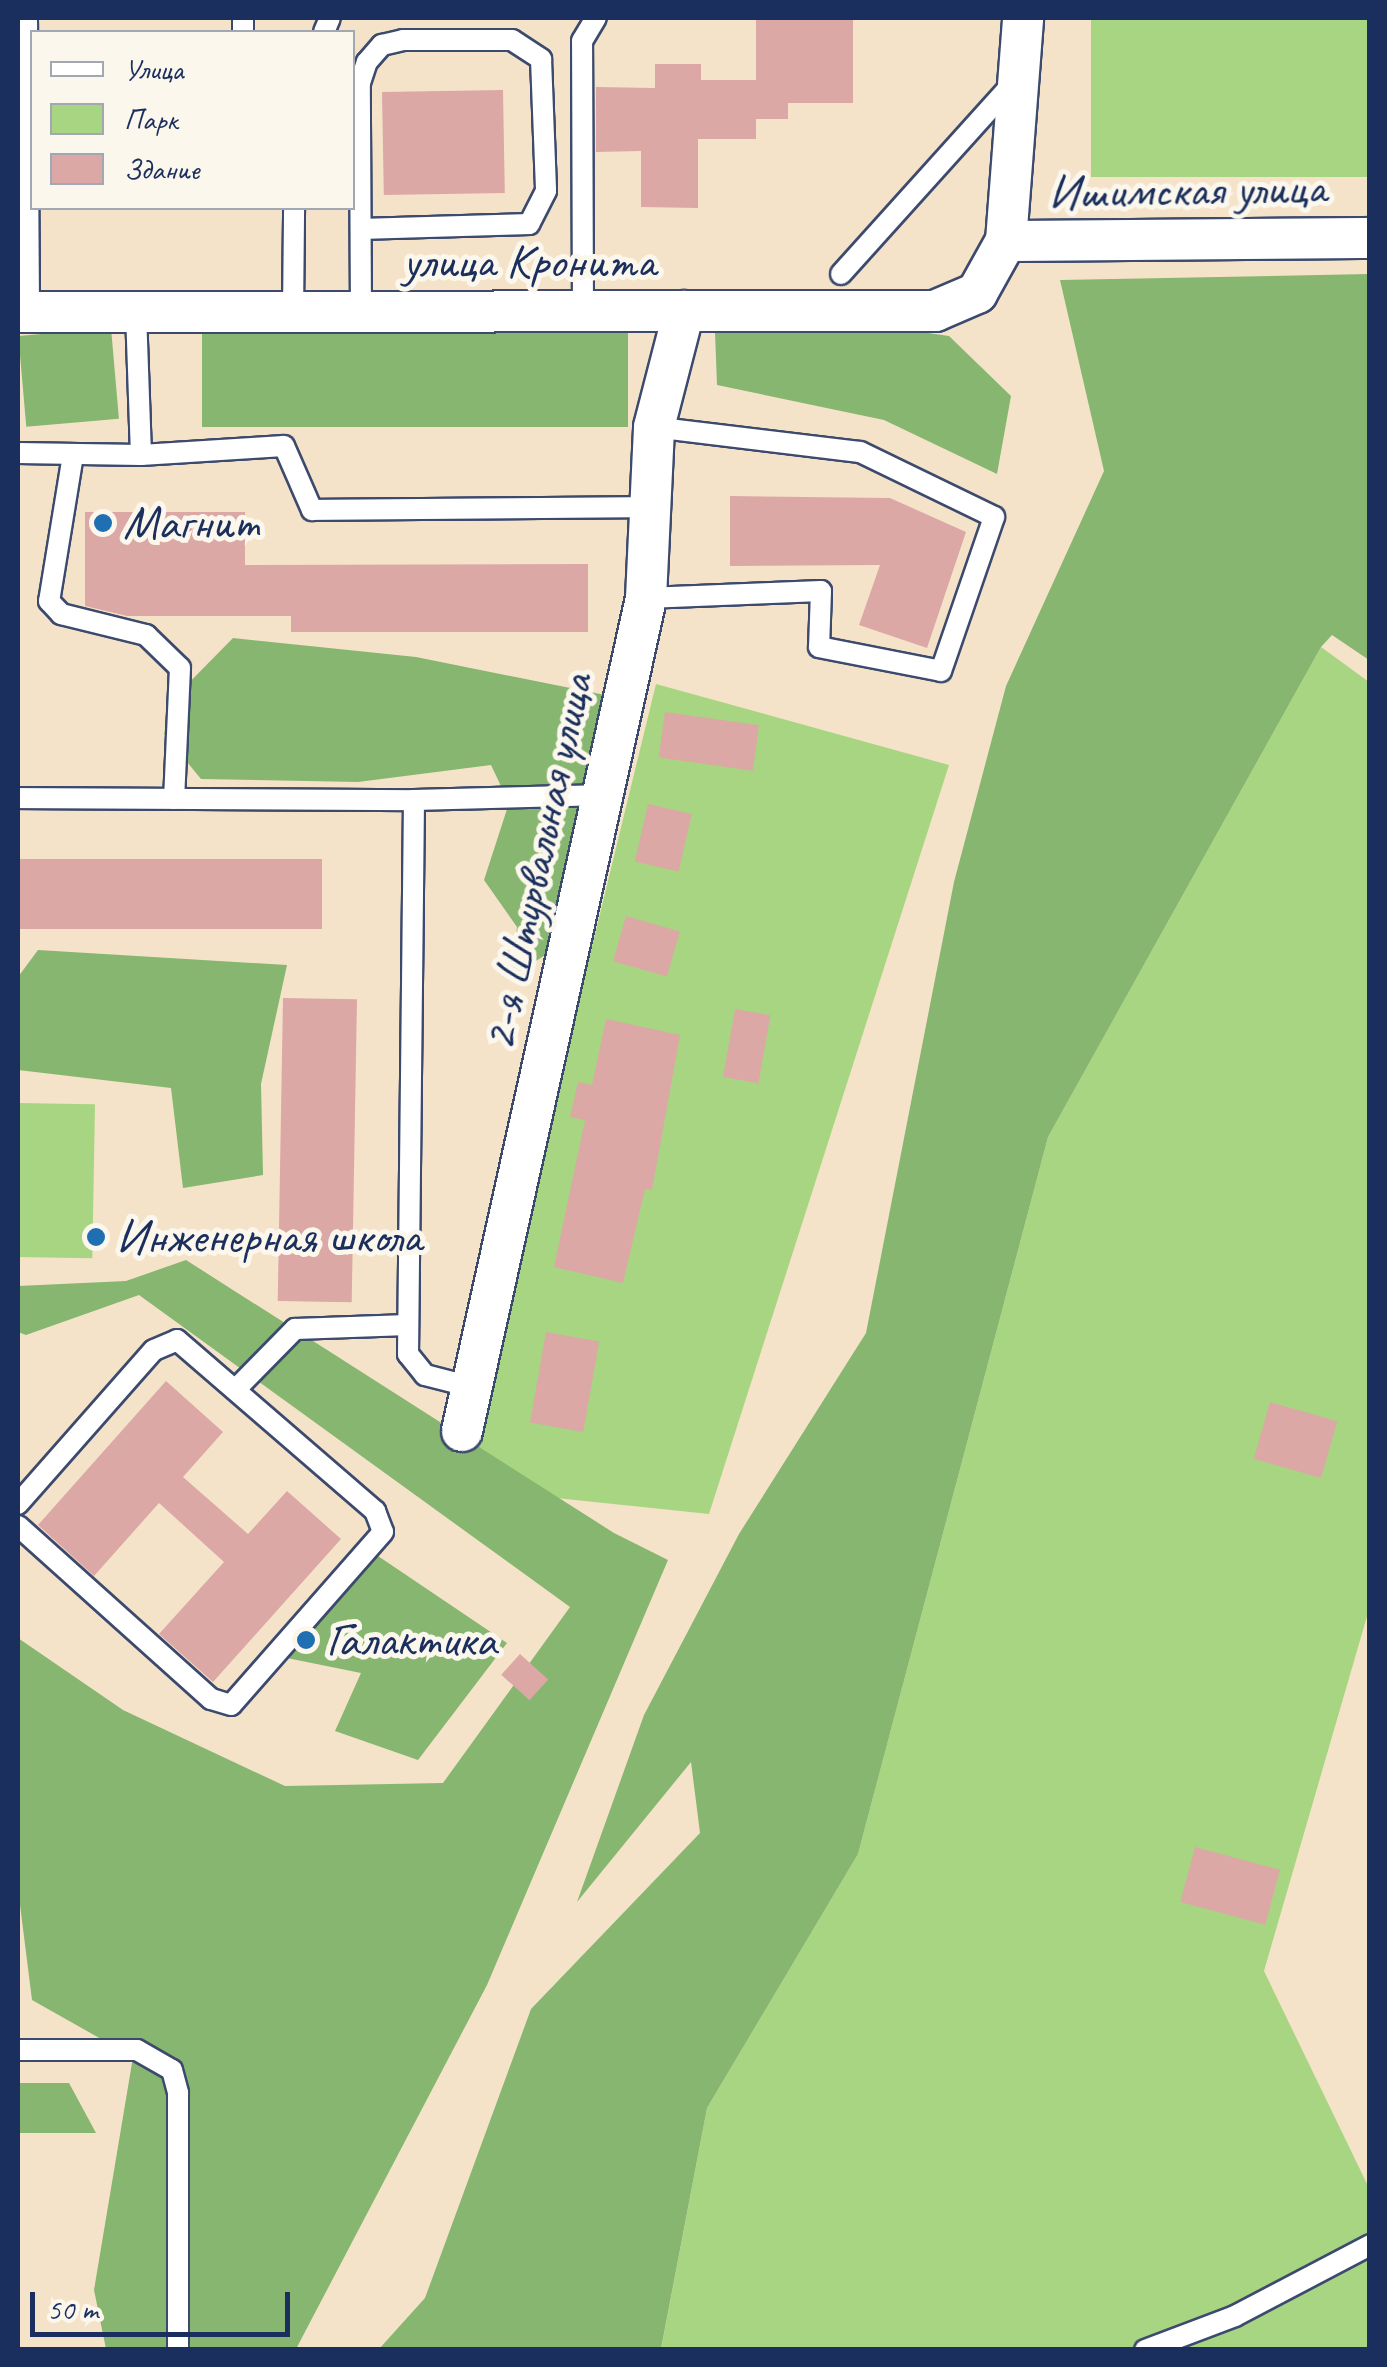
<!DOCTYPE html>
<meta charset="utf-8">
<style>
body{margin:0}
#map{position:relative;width:1387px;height:2367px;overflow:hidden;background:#f5e3c9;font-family:Caveat,sans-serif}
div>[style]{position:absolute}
.green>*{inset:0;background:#a8d581;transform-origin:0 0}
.forest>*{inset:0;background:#86b66f;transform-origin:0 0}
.building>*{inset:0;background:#dba8a5;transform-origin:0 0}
.roads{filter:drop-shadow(2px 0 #3c4a6e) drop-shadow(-2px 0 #3c4a6e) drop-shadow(0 2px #3c4a6e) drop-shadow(0 -2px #3c4a6e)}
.lane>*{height:20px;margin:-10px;padding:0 10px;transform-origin:10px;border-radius:10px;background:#fff}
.street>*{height:40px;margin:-20px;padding:0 20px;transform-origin:20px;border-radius:20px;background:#fff}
.dots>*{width:28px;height:28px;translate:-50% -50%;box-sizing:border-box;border:5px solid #fbf7ec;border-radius:50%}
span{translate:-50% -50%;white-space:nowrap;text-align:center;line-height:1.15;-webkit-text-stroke:10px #fbf7ec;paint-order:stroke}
.street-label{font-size:48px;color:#1b2f5e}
.poi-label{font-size:48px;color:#1b2f5e}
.left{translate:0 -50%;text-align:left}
.frame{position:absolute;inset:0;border:20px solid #1b2f5e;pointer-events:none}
.legend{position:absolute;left:30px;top:30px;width:325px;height:180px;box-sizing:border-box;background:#fbf7ec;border:2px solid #a1a7b3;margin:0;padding:12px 18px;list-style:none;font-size:30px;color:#1b2f5e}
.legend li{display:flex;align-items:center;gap:20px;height:50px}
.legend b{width:50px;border:2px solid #a1a7b3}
.scale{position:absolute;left:30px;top:2292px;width:260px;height:45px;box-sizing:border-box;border:5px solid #1b2f5e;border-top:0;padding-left:12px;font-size:30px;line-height:35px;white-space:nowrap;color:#1b2f5e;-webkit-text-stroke:8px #fbf7ec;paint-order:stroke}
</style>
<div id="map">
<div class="green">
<div style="left:1091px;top:18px;width:278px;height:159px"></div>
<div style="clip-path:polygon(1321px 647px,1369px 682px,1370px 1606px,1264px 1971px,1369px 2188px,1369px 2349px,661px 2350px,707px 2108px,858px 1854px,1048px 1137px)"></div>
<div style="clip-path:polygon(656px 684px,949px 765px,709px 1514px,460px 1488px)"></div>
<div style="left:18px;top:1103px;width:77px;height:154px;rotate:1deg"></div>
</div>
<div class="forest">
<div style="clip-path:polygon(1369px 274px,1369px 660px,1332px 635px,1321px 647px,1048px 1137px,858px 1854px,707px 2108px,661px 2349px,379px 2349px,425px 2298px,531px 2009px,700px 1833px,691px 1762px,577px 1902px,644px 1715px,739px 1534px,866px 1333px,954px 882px,1006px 686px,1104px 471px,1060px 280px)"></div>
<div style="clip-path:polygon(873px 325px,949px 336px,1011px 396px,997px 474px,884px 420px,717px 385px,715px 332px)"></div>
<div style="left:111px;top:328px;width:91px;height:93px;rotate:85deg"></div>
<div style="left:202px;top:333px;width:426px;height:94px"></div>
<div style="clip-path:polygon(233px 638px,416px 657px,640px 702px,565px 942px,510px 978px,517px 927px,484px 880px,509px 803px,491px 765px,358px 782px,201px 779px,164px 734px,170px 702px)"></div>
<div style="clip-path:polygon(38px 950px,287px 965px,261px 1084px,263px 1175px,183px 1188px,171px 1088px,18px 1070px,18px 977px)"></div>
<div style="clip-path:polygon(186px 1260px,614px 1533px,668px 1560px,487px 1985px,296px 2349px,106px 2349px,94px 2290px,133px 2057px,32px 2000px,18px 1889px,18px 1638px,123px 1710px,285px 1786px,443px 1783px,570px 1607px,139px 1295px,26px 1335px,18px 1332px,18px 1286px,126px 1281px)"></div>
<div style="clip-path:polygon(375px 1554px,507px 1643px,418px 1760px,335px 1731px,361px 1673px,282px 1657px)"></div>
<div style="clip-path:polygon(18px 2083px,69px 2083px,96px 2133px,18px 2133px)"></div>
</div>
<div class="building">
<div style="clip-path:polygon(756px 18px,853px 18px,853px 103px,788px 103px,788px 119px,756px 119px,756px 139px,698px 139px,698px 208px,641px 207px,641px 151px,596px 152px,596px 87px,655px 88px,655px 64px,701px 64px,701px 80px,756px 80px)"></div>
<div style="left:503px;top:90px;width:103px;height:121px;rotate:89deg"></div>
<div style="clip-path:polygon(730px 496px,890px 498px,966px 532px,927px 648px,859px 625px,880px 565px,730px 566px)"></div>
<div style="clip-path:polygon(85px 512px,245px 512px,245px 565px,588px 564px,588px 632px,291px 632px,291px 616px,127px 616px,85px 606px)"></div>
<div style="left:665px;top:712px;width:95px;height:46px;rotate:8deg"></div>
<div style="left:648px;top:804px;width:45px;height:59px;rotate:13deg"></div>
<div style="left:18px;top:859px;width:304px;height:70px"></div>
<div style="left:626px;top:916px;width:56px;height:47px;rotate:16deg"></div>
<div style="left:283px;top:998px;width:74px;height:303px;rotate:1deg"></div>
<div style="left:735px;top:1009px;width:36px;height:69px;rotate:10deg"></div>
<div style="clip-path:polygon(606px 1019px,680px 1035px,652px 1190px,645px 1189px,623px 1283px,554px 1267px,585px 1120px,570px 1117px,578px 1082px,592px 1085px)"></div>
<div style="left:546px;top:1332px;width:54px;height:92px;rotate:10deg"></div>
<div style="clip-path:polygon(166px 1381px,223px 1432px,183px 1477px,248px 1534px,287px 1491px,341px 1539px,213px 1682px,159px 1634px,224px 1562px,159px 1503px,94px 1576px,38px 1525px)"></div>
<div style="left:1270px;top:1402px;width:70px;height:59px;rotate:16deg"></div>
<div style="left:520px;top:1654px;width:38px;height:28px;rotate:42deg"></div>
<div style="left:1195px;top:1847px;width:88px;height:57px;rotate:15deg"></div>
</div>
<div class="roads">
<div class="lane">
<div style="left:27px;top:18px;width:294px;rotate:89.6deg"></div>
<div style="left:243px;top:32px;width:14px;rotate:-90deg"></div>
<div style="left:324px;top:32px;width:15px;rotate:-67deg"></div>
<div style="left:841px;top:274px;width:258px;rotate:-48deg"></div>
<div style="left:136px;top:312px;width:143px;rotate:88deg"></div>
<div style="left:293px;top:312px;width:104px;rotate:-89.4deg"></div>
<div style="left:361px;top:312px;width:229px;rotate:-90.3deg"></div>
<div style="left:360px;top:83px;width:22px;rotate:-72deg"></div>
<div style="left:367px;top:62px;width:23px;rotate:-49deg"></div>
<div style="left:382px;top:45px;width:22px;rotate:-13deg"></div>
<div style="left:403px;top:40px;width:109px"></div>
<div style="left:512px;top:40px;width:35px;rotate:33deg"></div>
<div style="left:541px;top:59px;width:132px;rotate:87.8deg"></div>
<div style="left:546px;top:191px;width:37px;rotate:117deg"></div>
<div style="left:529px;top:224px;width:168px;rotate:178.3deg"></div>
<div style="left:583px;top:312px;width:271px;rotate:-90.2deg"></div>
<div style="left:582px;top:41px;width:27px;rotate:-59deg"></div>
<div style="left:18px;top:453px;width:123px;rotate:0.9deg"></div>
<div style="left:141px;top:455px;width:143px;rotate:-3.6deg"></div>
<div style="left:284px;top:446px;width:70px;rotate:66.4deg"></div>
<div style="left:312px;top:510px;width:340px;rotate:-0.5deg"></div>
<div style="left:73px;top:455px;width:148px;rotate:99.3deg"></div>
<div style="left:49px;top:601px;width:18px;rotate:47deg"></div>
<div style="left:61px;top:614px;width:88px;rotate:13.9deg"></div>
<div style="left:146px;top:635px;width:47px;rotate:44.1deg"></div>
<div style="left:180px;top:668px;width:131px;rotate:92.6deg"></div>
<div style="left:646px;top:598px;width:175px;rotate:-2.3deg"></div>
<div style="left:821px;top:591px;width:56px;rotate:92deg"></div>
<div style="left:819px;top:647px;width:124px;rotate:11.1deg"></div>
<div style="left:941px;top:671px;width:163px;rotate:-71deg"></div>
<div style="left:994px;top:517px;width:149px;rotate:-154.1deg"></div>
<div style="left:860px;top:452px;width:208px;rotate:-173.1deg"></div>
<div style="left:18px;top:798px;width:396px;rotate:0.3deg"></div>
<div style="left:414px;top:800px;width:554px;rotate:90.62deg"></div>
<div style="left:408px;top:1354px;width:27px;rotate:51deg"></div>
<div style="left:425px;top:1375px;width:49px;rotate:14.3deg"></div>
<div style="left:414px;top:800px;width:191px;rotate:-1.5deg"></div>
<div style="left:237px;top:1388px;width:83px;rotate:-45.5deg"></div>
<div style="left:295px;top:1329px;width:113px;rotate:-2deg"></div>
<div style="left:18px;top:1504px;width:205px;rotate:-48.6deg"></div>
<div style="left:154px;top:1350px;width:25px;rotate:-23deg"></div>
<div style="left:177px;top:1340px;width:262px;rotate:40.8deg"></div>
<div style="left:375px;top:1511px;width:22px;rotate:69deg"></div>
<div style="left:383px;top:1532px;width:230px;rotate:131.3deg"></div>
<div style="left:231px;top:1705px;width:21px;rotate:-163deg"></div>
<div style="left:211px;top:1699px;width:259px;rotate:-138.1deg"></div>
<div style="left:18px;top:2050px;width:119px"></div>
<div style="left:137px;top:2050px;width:40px;rotate:29.7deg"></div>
<div style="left:172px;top:2070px;width:24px;rotate:75deg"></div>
<div style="left:178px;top:2093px;width:257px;rotate:90deg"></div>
<div style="left:1145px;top:2350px;width:96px;rotate:-20.7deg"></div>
<div style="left:1235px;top:2316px;width:153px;rotate:-27.7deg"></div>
</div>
<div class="street">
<div style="left:1006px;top:241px;width:364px;rotate:-0.5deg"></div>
<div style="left:18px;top:312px;width:917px;rotate:-0.06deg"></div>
<div style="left:935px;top:311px;width:46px;rotate:-23.2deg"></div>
<div style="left:977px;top:293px;width:60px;rotate:-60.9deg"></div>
<div style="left:1006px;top:241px;width:224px;rotate:-85.6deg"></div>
<div style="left:462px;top:1431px;width:853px;rotate:-77.54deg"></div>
<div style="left:646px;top:598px;width:171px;rotate:-87.3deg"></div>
<div style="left:654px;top:427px;width:120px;rotate:-75.5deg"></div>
</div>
</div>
<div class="dots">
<div style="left:103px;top:523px;background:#1f6fb2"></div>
<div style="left:96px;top:1237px;background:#1f6fb2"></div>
<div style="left:306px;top:1640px;background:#1f6fb2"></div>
</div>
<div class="street-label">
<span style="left:1187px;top:190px;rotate:-1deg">Ишимская улица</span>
<span style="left:529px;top:262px">улица Кронита</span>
<span style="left:537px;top:862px;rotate:-78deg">2-я Штурвальная улица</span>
</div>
<div class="poi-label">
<span class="left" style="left:123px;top:523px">Магнит</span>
<span class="left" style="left:116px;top:1237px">Инженерная школа</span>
<span class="left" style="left:326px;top:1640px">Галактика</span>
</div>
<div class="frame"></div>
<ul class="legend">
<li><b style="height:12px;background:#fff"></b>Улица</li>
<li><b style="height:28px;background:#a8d581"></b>Парк</li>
<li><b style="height:28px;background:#dba8a5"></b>Здание</li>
</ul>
<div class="scale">50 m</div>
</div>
